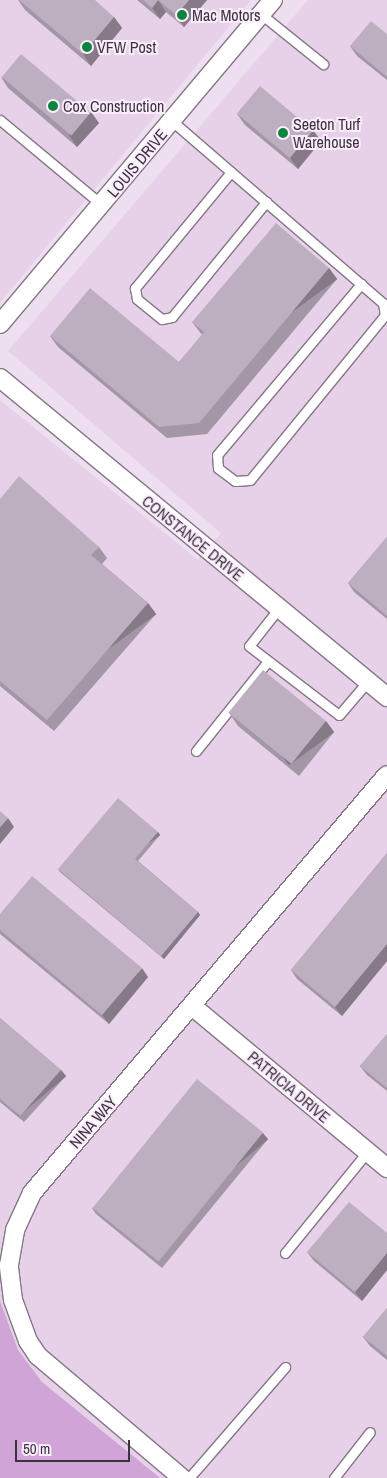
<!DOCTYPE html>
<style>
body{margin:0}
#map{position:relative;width:387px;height:1478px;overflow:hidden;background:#eedff0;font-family:"Archivo Narrow",sans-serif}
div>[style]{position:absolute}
.built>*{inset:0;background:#e6d1e9}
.green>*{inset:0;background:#d1a4d8}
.roads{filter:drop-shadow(1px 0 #857786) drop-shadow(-1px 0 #857786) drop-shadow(0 1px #857786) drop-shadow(0 -1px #857786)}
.service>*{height:9px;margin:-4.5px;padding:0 4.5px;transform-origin:4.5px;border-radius:4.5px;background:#fff}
.minor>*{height:18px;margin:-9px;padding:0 9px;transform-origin:9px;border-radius:9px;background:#fff}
.wall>*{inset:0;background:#a396a5}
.shaded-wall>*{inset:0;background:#857a86;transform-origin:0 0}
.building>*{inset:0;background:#beafc0;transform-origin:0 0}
.dots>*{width:14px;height:14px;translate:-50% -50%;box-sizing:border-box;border:2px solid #fcecfe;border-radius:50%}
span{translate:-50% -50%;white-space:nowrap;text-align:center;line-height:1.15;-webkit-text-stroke:4px #fcecfe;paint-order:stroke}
.poi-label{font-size:16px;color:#3a343b}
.left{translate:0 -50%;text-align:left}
.street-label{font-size:16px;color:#3a343b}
.scale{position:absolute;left:15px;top:1440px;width:115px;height:22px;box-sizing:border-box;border:2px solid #3a343b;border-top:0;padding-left:6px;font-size:15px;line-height:18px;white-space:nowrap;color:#3a343b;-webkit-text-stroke:4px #fcecfe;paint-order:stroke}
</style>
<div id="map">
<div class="built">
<div style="clip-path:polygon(0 0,251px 0,0 303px)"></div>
<div style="clip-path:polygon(308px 0,387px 0,387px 1478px,0 1478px,0 400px,198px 560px,221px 533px,8px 351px)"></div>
</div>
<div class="green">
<div style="clip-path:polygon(0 1301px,18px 1350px,42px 1382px,160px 1478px,0 1478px)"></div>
</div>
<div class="roads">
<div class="service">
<div style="left:261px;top:14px;width:80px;rotate:38.9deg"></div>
<div style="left:0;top:120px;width:133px;rotate:39.8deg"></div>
<div style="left:172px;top:121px;width:279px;rotate:40.8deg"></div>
<div style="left:383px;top:303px;width:12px;rotate:81deg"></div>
<div style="left:385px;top:315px;width:213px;rotate:129.3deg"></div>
<div style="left:250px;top:480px;width:15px;rotate:176deg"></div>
<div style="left:235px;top:481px;width:21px;rotate:-143deg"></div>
<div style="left:218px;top:468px;width:13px;rotate:-94deg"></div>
<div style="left:217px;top:455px;width:224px;rotate:-49.9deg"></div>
<div style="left:231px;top:172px;width:151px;rotate:129.6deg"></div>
<div style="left:135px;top:288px;width:11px;rotate:80deg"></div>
<div style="left:137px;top:299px;width:32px;rotate:39deg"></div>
<div style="left:162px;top:319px;width:10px;rotate:-11deg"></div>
<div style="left:172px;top:317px;width:149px;rotate:-50.7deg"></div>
<div style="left:279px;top:608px;width:48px;rotate:128.3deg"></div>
<div style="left:249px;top:646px;width:113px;rotate:37.5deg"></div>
<div style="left:339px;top:715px;width:45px;rotate:-49.5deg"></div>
<div style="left:196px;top:751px;width:115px;rotate:-51.3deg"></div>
<div style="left:285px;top:1253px;width:130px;rotate:-50.9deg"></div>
<div style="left:189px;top:1478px;width:147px;rotate:-49.1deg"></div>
<div style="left:334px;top:1478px;width:58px;rotate:-52deg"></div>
</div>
<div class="minor">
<div style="left:0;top:324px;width:424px;rotate:-49.9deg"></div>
<div style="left:0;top:378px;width:502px;rotate:39.5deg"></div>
<div style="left:192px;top:1006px;width:254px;rotate:39.7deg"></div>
<div style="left:182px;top:1478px;width:189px;rotate:-139.7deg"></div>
<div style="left:38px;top:1356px;width:18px;rotate:-124deg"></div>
<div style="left:28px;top:1341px;width:44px;rotate:-110.1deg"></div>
<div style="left:13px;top:1300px;width:35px;rotate:-97deg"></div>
<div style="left:9px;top:1265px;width:36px;rotate:-80deg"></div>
<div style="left:15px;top:1230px;width:41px;rotate:-65.3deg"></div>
<div style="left:32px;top:1193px;width:548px;rotate:-49.66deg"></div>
</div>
</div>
<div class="wall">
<div style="clip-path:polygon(18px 0,114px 17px,122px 28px,91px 66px,25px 10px)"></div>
<div style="clip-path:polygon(137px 0,207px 0,184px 27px,166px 12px,160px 19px)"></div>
<div style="clip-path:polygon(387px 34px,387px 80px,357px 56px,350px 46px)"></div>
<div style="clip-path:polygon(1px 77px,99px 123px,77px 147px,8px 88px)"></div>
<div style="clip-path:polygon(237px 114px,321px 141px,298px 169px,245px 125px)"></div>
<div style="clip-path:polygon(329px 268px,337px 279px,207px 434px,167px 438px,58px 347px,50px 336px,179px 362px,202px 335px,192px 322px)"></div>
<div style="clip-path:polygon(0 499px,99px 547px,107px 558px,102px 564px,148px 603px,156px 614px,54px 731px,0 686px)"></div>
<div style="clip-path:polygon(387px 537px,387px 619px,354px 592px,348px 583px)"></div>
<div style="clip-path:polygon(230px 714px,326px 721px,334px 732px,299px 776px,238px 726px)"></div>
<div style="clip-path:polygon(158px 832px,160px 835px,138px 861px,198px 912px,200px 915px,164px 959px,60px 872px,58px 869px)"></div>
<div style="clip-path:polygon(387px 853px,387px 961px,342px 1016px,297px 979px,291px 970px)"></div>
<div style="clip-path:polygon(0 914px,148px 977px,109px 1024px,0 934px)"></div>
<div style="clip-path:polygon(0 1018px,61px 1070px,66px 1076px,24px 1122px,0 1102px)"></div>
<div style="clip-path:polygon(387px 1034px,387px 1091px,367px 1075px,360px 1066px)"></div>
<div style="clip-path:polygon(268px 1139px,162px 1268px,96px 1214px,92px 1208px)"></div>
<div style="clip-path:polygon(387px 1233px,387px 1270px,362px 1301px,314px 1261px,307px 1252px)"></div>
<div style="clip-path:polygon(387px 1308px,387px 1360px,370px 1346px,363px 1337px)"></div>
</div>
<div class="shaded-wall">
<div style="clip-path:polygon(158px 0,166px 12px,160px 19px,152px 8px)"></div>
<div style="clip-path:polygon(189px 0,207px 0,184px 27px,176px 15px)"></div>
<div style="clip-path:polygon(114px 17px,122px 28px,91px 66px,83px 54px)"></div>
<div style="clip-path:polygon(91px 112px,99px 123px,77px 147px,69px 135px)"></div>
<div style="clip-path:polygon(313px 130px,321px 141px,298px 169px,290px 158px)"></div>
<div style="left:329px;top:268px;width:14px;height:202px;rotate:54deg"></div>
<div style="left:148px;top:603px;width:14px;height:155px;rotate:54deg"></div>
<div style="left:326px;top:721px;width:14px;height:56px;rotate:54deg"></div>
<div style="clip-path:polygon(8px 818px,14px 827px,0 844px,0 827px)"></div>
<div style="left:158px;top:832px;width:4px;height:35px;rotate:56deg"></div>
<div style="clip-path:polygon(198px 912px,200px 915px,164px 959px,161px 956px)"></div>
<div style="clip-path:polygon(387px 944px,387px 961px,342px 1016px,335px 1007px)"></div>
<div style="clip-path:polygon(142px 968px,148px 977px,109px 1024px,102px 1015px)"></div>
<div style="left:61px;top:1070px;width:8px;height:62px;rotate:50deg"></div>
<div style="left:263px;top:1133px;width:8px;height:166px;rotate:50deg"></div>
<div style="clip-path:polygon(387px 1253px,387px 1270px,362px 1301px,355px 1292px)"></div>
</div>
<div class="building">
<div style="clip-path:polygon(19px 0,95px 0,114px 17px,83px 54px)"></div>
<div style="clip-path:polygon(143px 0,189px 0,176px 15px,158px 0,152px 8px)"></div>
<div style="clip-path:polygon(371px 21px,387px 34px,387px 77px,350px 46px)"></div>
<div style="left:21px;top:54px;width:91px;height:30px;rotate:40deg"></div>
<div style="left:260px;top:86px;width:69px;height:36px;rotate:40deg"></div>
<div style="clip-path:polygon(276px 223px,329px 268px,199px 423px,159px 427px,50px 336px,90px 288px,179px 362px,204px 332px,192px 322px)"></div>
<div style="clip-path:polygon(19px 476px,99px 547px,91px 555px,148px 603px,47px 720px,0 681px,0 499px)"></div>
<div style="clip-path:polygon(387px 537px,387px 616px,348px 583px)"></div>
<div style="left:263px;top:670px;width:81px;height:55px;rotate:39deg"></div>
<div style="clip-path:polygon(118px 798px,158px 832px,135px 859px,198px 912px,161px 956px,58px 869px)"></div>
<div style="clip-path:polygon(0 811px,8px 818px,0 827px)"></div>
<div style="clip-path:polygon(387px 853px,387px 944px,335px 1007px,291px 970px)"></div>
<div style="clip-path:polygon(32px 876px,142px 968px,102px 1015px,0 930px,0 914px)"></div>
<div style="clip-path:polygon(0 1018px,61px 1070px,20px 1116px,0 1099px)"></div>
<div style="clip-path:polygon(387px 1034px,387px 1088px,360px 1066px)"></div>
<div style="left:197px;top:1079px;width:85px;height:166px;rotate:39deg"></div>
<div style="clip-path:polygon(349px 1202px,387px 1233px,387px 1253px,355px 1292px,307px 1252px)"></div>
<div style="clip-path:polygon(387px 1308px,387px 1356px,363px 1337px)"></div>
</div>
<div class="dots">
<div style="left:182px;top:15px;background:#0b843e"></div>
<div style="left:87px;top:47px;background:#0b843e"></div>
<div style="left:53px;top:106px;background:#0b843e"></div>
<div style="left:283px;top:133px;background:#0b843e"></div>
</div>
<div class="poi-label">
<span class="left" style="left:192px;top:15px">Mac Motors</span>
<span class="left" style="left:97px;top:47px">VFW Post</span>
<span class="left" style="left:63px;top:106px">Cox Construction</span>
<span class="left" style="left:293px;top:133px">Seeton Turf<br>Warehouse</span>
</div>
<div class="street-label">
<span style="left:137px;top:163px;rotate:-50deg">LOUIS DRIVE</span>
<span style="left:193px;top:538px;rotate:39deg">CONSTANCE DRIVE</span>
<span style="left:289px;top:1087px;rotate:40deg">PATRICIA DRIVE</span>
<span style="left:93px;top:1122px;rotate:-49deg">NINA WAY</span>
</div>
<div class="scale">50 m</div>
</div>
